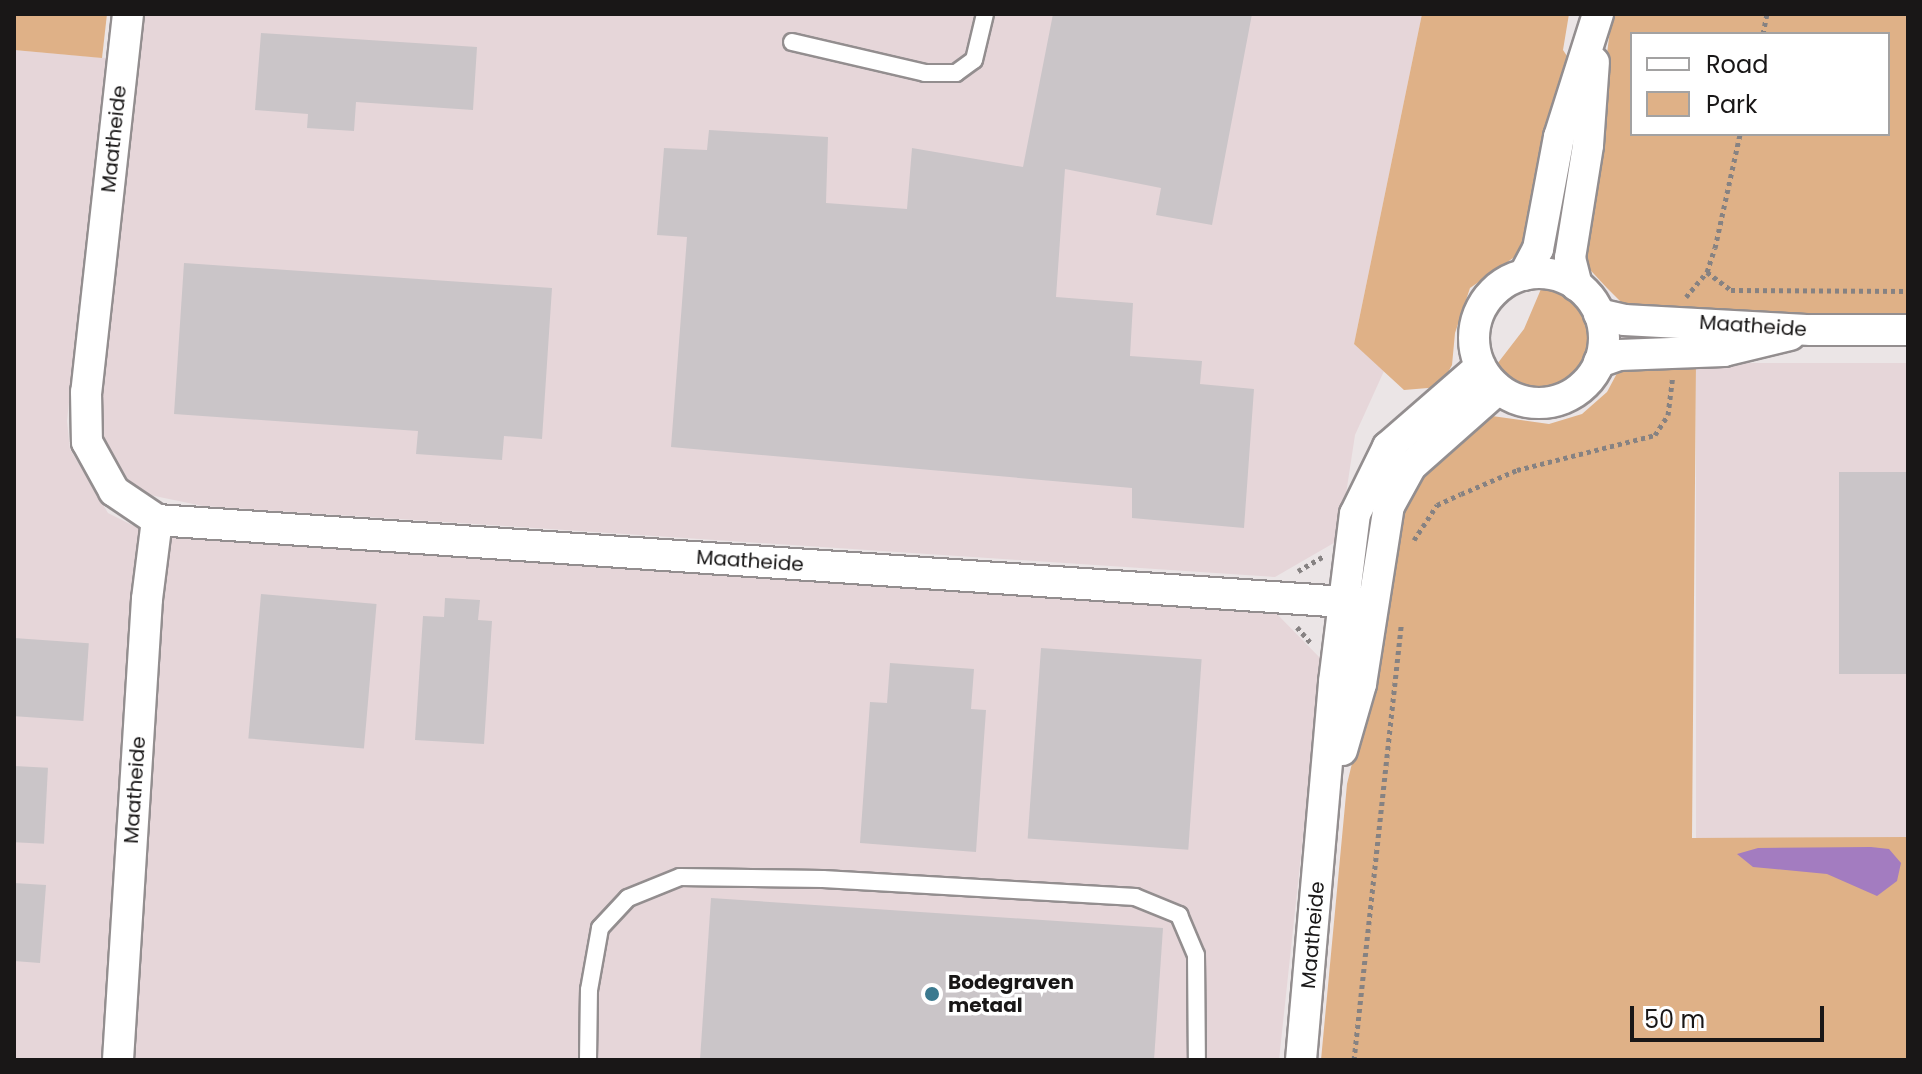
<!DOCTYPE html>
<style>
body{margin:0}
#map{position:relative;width:1922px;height:1074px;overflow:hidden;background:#ebe5e6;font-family:Poppins,sans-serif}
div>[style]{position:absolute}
.built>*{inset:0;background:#e6d6d9;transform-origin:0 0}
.green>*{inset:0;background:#dfb187}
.water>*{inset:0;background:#a37cc0}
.building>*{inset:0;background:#cac5c8;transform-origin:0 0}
.path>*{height:5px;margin-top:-2.5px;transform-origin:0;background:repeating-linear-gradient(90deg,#868282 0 4px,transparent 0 8px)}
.roads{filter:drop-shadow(2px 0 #938e8f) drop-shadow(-2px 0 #938e8f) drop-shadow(0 2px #938e8f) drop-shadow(0 -2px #938e8f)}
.lane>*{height:16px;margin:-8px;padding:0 8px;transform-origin:8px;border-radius:8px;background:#fff}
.street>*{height:30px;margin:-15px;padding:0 15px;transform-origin:15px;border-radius:15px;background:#fff}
.street>.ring{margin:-15px;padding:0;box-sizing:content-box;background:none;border:30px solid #fff;border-radius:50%}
.dots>*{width:22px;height:22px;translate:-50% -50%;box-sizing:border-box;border:4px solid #fff;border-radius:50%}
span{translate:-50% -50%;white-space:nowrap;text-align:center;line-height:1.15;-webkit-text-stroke:7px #fff;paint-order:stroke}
.street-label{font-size:20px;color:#191717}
.poi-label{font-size:20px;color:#191717;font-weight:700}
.left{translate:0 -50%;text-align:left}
.frame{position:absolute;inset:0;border:16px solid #191717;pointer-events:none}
.legend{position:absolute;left:1630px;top:32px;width:260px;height:104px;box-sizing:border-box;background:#fff;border:2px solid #a3a2a2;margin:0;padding:10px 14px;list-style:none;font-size:24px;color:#191717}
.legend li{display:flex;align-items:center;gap:16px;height:40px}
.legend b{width:40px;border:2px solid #a3a2a2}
.scale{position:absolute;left:1630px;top:1006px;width:194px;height:36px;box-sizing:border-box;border:4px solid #191717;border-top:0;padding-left:10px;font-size:24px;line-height:28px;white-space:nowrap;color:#191717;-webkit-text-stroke:6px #fff;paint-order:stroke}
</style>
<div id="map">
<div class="built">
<div style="clip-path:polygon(143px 14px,1422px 14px,1354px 344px,1384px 371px,1355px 435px,1339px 540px,1275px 577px,203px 506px,140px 493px,107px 454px,99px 429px)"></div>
<div style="clip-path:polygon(14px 50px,106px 58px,67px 421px,70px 449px,108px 513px,148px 533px,1274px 611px,1322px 660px,1279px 1060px,14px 1060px)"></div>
<div style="left:1696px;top:363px;width:212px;height:475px"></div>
</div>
<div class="green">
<div style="clip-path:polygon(14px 14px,107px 14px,102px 58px,14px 50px)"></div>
<div style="clip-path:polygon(1422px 14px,1569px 14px,1563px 50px,1571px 62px,1531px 236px,1516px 256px,1470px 288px,1455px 333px,1452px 365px,1440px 387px,1404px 390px,1354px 344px)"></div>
<div style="clip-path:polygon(evenodd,1612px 14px,1908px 14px,1908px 318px,1652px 314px,1624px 305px,1607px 288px,1581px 260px,1612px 14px,1632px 34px,1888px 34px,1888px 134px,1632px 134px,1632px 34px)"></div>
<div style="clip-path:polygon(1544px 282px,1562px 287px,1582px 305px,1591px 344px,1582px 366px,1566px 383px,1525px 389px,1494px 368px,1524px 329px)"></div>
<div style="clip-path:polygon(1623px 362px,1696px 363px,1692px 838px,1908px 837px,1908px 1060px,1321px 1060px,1347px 784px,1371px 685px,1392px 515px,1417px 471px,1472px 425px,1492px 416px,1549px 424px,1582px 414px,1607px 392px)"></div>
</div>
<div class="water">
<div style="clip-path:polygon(1871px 847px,1889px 849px,1901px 863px,1897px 881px,1877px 896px,1827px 874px,1753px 867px,1737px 854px,1758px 848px)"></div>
</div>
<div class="building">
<div style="clip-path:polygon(1053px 14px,1252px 14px,1212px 225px,1156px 215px,1161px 188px,1065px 169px,1056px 297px,1133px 303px,1130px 356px,1202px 361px,1200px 384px,1254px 389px,1244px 528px,1132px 518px,1132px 488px,671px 447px,687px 237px,657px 235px,664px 148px,707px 150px,709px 130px,828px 137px,826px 203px,907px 209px,912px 148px,1023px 167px)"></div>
<div style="clip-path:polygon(261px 33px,477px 47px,473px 110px,356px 102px,354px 131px,307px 128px,308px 114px,255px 110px)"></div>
<div style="clip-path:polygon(184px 263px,552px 288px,542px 439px,504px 436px,502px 460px,416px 454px,418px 431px,174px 414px)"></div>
<div style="left:1908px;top:472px;width:202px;height:69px;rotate:90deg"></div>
<div style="left:261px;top:594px;width:116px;height:145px;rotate:5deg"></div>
<div style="clip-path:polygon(445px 598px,480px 600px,478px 620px,492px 621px,484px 744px,415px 740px,423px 616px,444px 617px)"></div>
<div style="left:14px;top:638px;width:75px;height:78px;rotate:4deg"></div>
<div style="left:1041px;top:648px;width:161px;height:191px;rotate:4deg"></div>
<div style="clip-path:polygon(890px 663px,974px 669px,971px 709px,986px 710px,976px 852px,860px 843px,870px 702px,887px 703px)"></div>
<div style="left:14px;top:766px;width:34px;height:76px;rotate:3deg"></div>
<div style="clip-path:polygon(14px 883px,46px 885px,40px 963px,14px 961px)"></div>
<div style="clip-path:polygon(711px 898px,1163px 928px,1154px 1060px,700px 1060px)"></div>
</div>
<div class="path">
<div style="left:1763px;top:34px;width:20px;rotate:-79deg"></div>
<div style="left:1707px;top:272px;width:30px;rotate:37deg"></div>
<div style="left:1731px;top:290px;width:177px;rotate:0.3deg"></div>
<div style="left:1686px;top:297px;width:33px;rotate:-50deg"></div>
<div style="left:1707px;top:272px;width:25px;rotate:-72deg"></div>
<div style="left:1715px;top:248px;width:117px;rotate:-77.6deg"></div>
<div style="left:1414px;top:540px;width:42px;rotate:-56.7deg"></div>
<div style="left:1437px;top:505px;width:26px;rotate:-25deg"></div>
<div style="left:1461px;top:494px;width:61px;rotate:-23.2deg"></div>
<div style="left:1517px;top:470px;width:142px;rotate:-14.2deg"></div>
<div style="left:1655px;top:435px;width:24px;rotate:-57deg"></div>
<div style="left:1668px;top:415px;width:38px;rotate:-83deg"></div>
<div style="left:1298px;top:571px;width:30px;rotate:-30deg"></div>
<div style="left:1297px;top:627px;width:21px;rotate:49deg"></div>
<div style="left:1354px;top:1060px;width:438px;rotate:-83.8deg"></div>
</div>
<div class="roads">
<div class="lane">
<div style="left:792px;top:42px;width:137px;rotate:13.1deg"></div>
<div style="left:925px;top:73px;width:31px"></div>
<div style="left:956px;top:73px;width:22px;rotate:-36deg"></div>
<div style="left:974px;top:60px;width:47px;rotate:-76.6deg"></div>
<div style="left:588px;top:1060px;width:70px;rotate:-89.2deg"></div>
<div style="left:589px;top:990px;width:63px;rotate:-79.9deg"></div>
<div style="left:600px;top:928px;width:41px;rotate:-47deg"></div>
<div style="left:628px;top:898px;width:56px;rotate:-22deg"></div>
<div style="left:680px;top:877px;width:143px;rotate:0.8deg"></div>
<div style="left:823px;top:879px;width:313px;rotate:3.3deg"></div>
<div style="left:1135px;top:897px;width:48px;rotate:22.2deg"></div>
<div style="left:1179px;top:915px;width:43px;rotate:67deg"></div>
<div style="left:1196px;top:955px;width:105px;rotate:89.5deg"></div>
</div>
<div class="street">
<div style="left:128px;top:14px;width:380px;rotate:96.3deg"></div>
<div style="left:86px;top:392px;width:50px;rotate:88.9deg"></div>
<div style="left:87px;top:442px;width:56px;rotate:61.1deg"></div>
<div style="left:114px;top:491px;width:52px;rotate:34deg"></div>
<div style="left:157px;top:520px;width:1218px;rotate:3.95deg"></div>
<div class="ring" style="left:1474px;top:273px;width:100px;height:100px"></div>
<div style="left:1524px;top:275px;width:30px;rotate:-62deg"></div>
<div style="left:1538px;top:249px;width:114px;rotate:-79.4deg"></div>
<div style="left:1559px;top:137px;width:129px;rotate:-72.4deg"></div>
<div style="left:1577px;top:286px;width:29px;rotate:-104deg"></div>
<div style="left:1570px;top:258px;width:114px;rotate:-80.9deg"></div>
<div style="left:1588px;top:145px;width:83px;rotate:-85.9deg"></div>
<div style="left:1599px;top:314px;width:26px;rotate:13deg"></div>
<div style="left:1624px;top:320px;width:187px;rotate:3.1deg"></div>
<div style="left:1811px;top:330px;width:97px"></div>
<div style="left:1599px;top:362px;width:21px;rotate:-19deg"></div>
<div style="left:1619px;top:355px;width:105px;rotate:-2.2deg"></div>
<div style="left:1724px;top:351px;width:68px;rotate:-13.6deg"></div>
<div style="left:1342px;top:750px;width:69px;rotate:-73.9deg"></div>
<div style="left:1361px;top:684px;width:180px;rotate:-81.1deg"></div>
<div style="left:1389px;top:506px;width:46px;rotate:-61.2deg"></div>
<div style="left:1411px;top:466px;width:116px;rotate:-41.5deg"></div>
<div style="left:118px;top:1060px;width:462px;rotate:-86.4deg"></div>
<div style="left:147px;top:599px;width:80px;rotate:-82.8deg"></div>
<div style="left:1301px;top:1060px;width:379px;rotate:-85deg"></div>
<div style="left:1334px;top:682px;width:169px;rotate:-82.9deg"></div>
<div style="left:1355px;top:514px;width:75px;rotate:-63.8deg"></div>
<div style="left:1388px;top:447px;width:122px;rotate:-41deg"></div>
</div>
</div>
<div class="dots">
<div style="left:932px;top:994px;background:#3b798f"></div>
</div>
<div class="street-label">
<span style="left:114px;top:139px;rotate:-84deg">Maatheide</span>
<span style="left:1753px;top:326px;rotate:4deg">Maatheide</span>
<span style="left:750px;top:561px;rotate:4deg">Maatheide</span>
<span style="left:135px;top:790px;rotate:-86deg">Maatheide</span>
<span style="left:1313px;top:935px;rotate:-85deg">Maatheide</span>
</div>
<div class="poi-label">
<span class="left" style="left:948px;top:994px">Bodegraven<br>metaal</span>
</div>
<div class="frame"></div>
<ul class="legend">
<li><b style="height:10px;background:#fff"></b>Road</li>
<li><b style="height:22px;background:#dfb187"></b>Park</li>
</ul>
<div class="scale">50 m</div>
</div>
